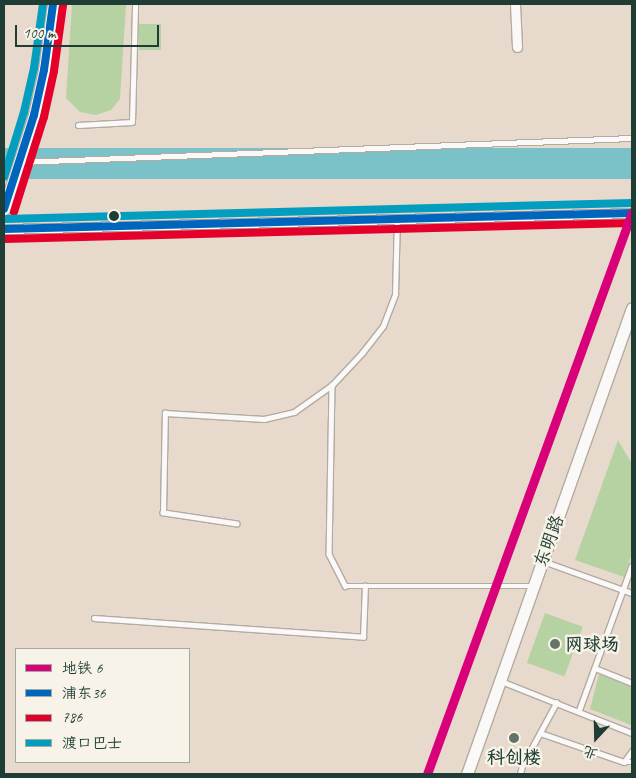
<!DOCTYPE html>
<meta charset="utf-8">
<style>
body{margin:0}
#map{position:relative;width:636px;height:778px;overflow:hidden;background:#e7d9cb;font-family:Caveat,"LXGW WenKai TC",sans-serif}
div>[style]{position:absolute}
.green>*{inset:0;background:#b7d2a2;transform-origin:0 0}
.water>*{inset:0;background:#7ac1c8;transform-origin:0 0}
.roads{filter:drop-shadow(1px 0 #b1aba1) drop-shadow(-1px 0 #b1aba1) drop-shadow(0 1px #b1aba1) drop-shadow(0 -1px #b1aba1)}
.lane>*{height:4.5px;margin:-2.25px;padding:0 2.25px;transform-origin:2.25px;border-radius:2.25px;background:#fbf9f7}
.street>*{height:9px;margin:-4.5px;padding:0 4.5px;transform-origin:4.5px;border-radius:4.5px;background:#fbf9f7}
.secondary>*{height:11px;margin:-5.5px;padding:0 5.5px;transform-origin:5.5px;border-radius:5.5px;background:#fbf9f7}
.bus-1>*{height:8px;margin:-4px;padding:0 4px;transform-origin:4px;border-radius:4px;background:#0065bd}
.bus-2>*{height:8px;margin:-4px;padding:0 4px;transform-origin:4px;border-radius:4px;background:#e4002b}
.bus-3>*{height:8px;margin:-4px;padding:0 4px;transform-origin:4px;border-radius:4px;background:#039ebf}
.metro-1>*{height:9px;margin:-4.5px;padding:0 4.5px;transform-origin:4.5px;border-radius:4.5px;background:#d9017a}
.dots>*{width:14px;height:14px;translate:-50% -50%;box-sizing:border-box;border:2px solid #f7f3e8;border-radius:50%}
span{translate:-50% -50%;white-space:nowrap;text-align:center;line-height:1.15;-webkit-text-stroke:5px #f7f3e8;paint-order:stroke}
.street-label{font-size:18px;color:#1f3d34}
.poi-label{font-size:18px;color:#1f3d34;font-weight:700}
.left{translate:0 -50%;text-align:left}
.frame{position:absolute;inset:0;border:5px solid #1f3d34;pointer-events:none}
.legend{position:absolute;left:15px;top:648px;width:175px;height:115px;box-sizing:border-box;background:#f7f3e8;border:1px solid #a1aaa0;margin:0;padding:6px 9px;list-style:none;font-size:15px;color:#1f3d34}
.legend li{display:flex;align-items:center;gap:10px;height:25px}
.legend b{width:25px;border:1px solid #a1aaa0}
.north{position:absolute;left:571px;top:713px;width:50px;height:50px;-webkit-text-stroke:4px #f7f3e8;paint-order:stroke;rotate:201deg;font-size:14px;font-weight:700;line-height:20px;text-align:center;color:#1f3d34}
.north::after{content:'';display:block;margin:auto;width:18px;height:22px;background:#1f3d34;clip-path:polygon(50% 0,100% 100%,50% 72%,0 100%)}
.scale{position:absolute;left:15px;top:25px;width:144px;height:22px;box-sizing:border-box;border:2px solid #1f3d34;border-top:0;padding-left:6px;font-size:15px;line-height:18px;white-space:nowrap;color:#1f3d34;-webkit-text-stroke:4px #f7f3e8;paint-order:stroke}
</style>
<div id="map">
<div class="green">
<div style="clip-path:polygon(72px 4px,126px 5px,120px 99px,111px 110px,96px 115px,80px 112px,66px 98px)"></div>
<div style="left:139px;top:24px;width:22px;height:26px"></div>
<div style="clip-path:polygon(618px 440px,632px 464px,632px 553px,624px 577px,575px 560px)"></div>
<div style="left:545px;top:613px;width:40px;height:53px;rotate:20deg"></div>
<div style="clip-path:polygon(599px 674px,632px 687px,631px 725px,590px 709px)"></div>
</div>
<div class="water">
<div style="left:632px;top:148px;width:31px;height:628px;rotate:90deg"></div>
</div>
<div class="roads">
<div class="lane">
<div style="left:78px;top:125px;width:54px;rotate:-3.2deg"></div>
<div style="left:132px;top:122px;width:118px;rotate:-88.5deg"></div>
<div style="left:21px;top:162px;width:611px;rotate:-2.25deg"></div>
<div style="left:332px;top:385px;width:169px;rotate:91deg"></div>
<div style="left:329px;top:554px;width:36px;rotate:63deg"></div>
<div style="left:345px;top:586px;width:187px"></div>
<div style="left:237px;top:524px;width:75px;rotate:-171.5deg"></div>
<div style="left:163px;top:513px;width:100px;rotate:-88.9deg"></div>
<div style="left:165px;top:413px;width:99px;rotate:3.5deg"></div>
<div style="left:264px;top:419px;width:31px;rotate:-13deg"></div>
<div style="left:294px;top:412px;width:47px;rotate:-35.4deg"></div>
<div style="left:332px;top:385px;width:44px;rotate:-46.8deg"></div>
<div style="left:362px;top:353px;width:34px;rotate:-52deg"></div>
<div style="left:383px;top:326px;width:34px;rotate:-69deg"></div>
<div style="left:395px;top:294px;width:75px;rotate:-88.5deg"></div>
<div style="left:543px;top:561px;width:95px;rotate:19.8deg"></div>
<div style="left:632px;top:566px;width:155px;rotate:110deg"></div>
<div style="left:579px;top:712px;width:57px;rotate:21.6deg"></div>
<div style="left:94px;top:618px;width:270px;rotate:4deg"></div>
<div style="left:363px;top:637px;width:51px;rotate:-87.8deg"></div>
<div style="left:595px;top:668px;width:40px;rotate:22deg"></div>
<div style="left:501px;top:681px;width:84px;rotate:21.7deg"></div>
<div style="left:540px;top:733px;width:89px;rotate:19deg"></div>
<div style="left:624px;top:762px;width:14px;rotate:-54deg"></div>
<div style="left:624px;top:762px;width:8px"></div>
<div style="left:520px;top:774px;width:8px;rotate:-76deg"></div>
<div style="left:522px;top:766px;width:72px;rotate:-61.6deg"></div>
</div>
<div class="street">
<div style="left:515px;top:4px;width:43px;rotate:87.3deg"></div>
<div style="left:4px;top:229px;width:628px;rotate:-1.46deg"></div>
</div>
<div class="secondary">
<div style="left:4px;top:209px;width:99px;rotate:-72.3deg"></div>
<div style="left:34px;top:115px;width:46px;rotate:-77.5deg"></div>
<div style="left:44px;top:70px;width:67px;rotate:-82.2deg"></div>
<div style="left:467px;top:774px;width:494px;rotate:-70.5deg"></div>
</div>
</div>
<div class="bus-1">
<div style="left:4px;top:209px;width:99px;rotate:-72.3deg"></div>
<div style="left:34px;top:115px;width:46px;rotate:-77.5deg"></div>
<div style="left:44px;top:70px;width:67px;rotate:-82.2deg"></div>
<div style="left:4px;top:229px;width:628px;rotate:-1.46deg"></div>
</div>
<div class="bus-2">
<div style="left:14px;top:212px;width:100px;rotate:-72.5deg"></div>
<div style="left:44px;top:117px;width:47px;rotate:-77.7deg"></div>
<div style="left:54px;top:71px;width:67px;rotate:-82.2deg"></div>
<div style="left:4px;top:239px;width:628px;rotate:-1.46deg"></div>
</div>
<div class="bus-3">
<div style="left:4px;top:177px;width:68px;rotate:-72.9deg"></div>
<div style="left:24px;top:112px;width:45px;rotate:-77.2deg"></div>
<div style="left:34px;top:68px;width:65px;rotate:-82deg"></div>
<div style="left:4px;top:219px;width:628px;rotate:-1.46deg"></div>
</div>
<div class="metro-1">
<div style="left:427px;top:774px;width:598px;rotate:-69.96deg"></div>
</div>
<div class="dots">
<div style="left:114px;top:216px;background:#1f3d34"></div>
<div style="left:555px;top:644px;background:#657469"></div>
<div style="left:514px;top:738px;background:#657469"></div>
</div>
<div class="street-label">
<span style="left:549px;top:541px;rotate:-70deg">东明路</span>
</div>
<div class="poi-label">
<span class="left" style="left:565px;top:644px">网球场</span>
<span style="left:514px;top:757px">科创楼</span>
</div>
<div class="frame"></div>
<ul class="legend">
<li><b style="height:6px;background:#d9017a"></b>地铁 6</li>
<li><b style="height:6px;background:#0065bd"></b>浦东36</li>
<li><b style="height:6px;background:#e4002b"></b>786</li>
<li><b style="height:6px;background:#039ebf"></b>渡口巴士</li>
</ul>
<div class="north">北</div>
<div class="scale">100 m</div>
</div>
